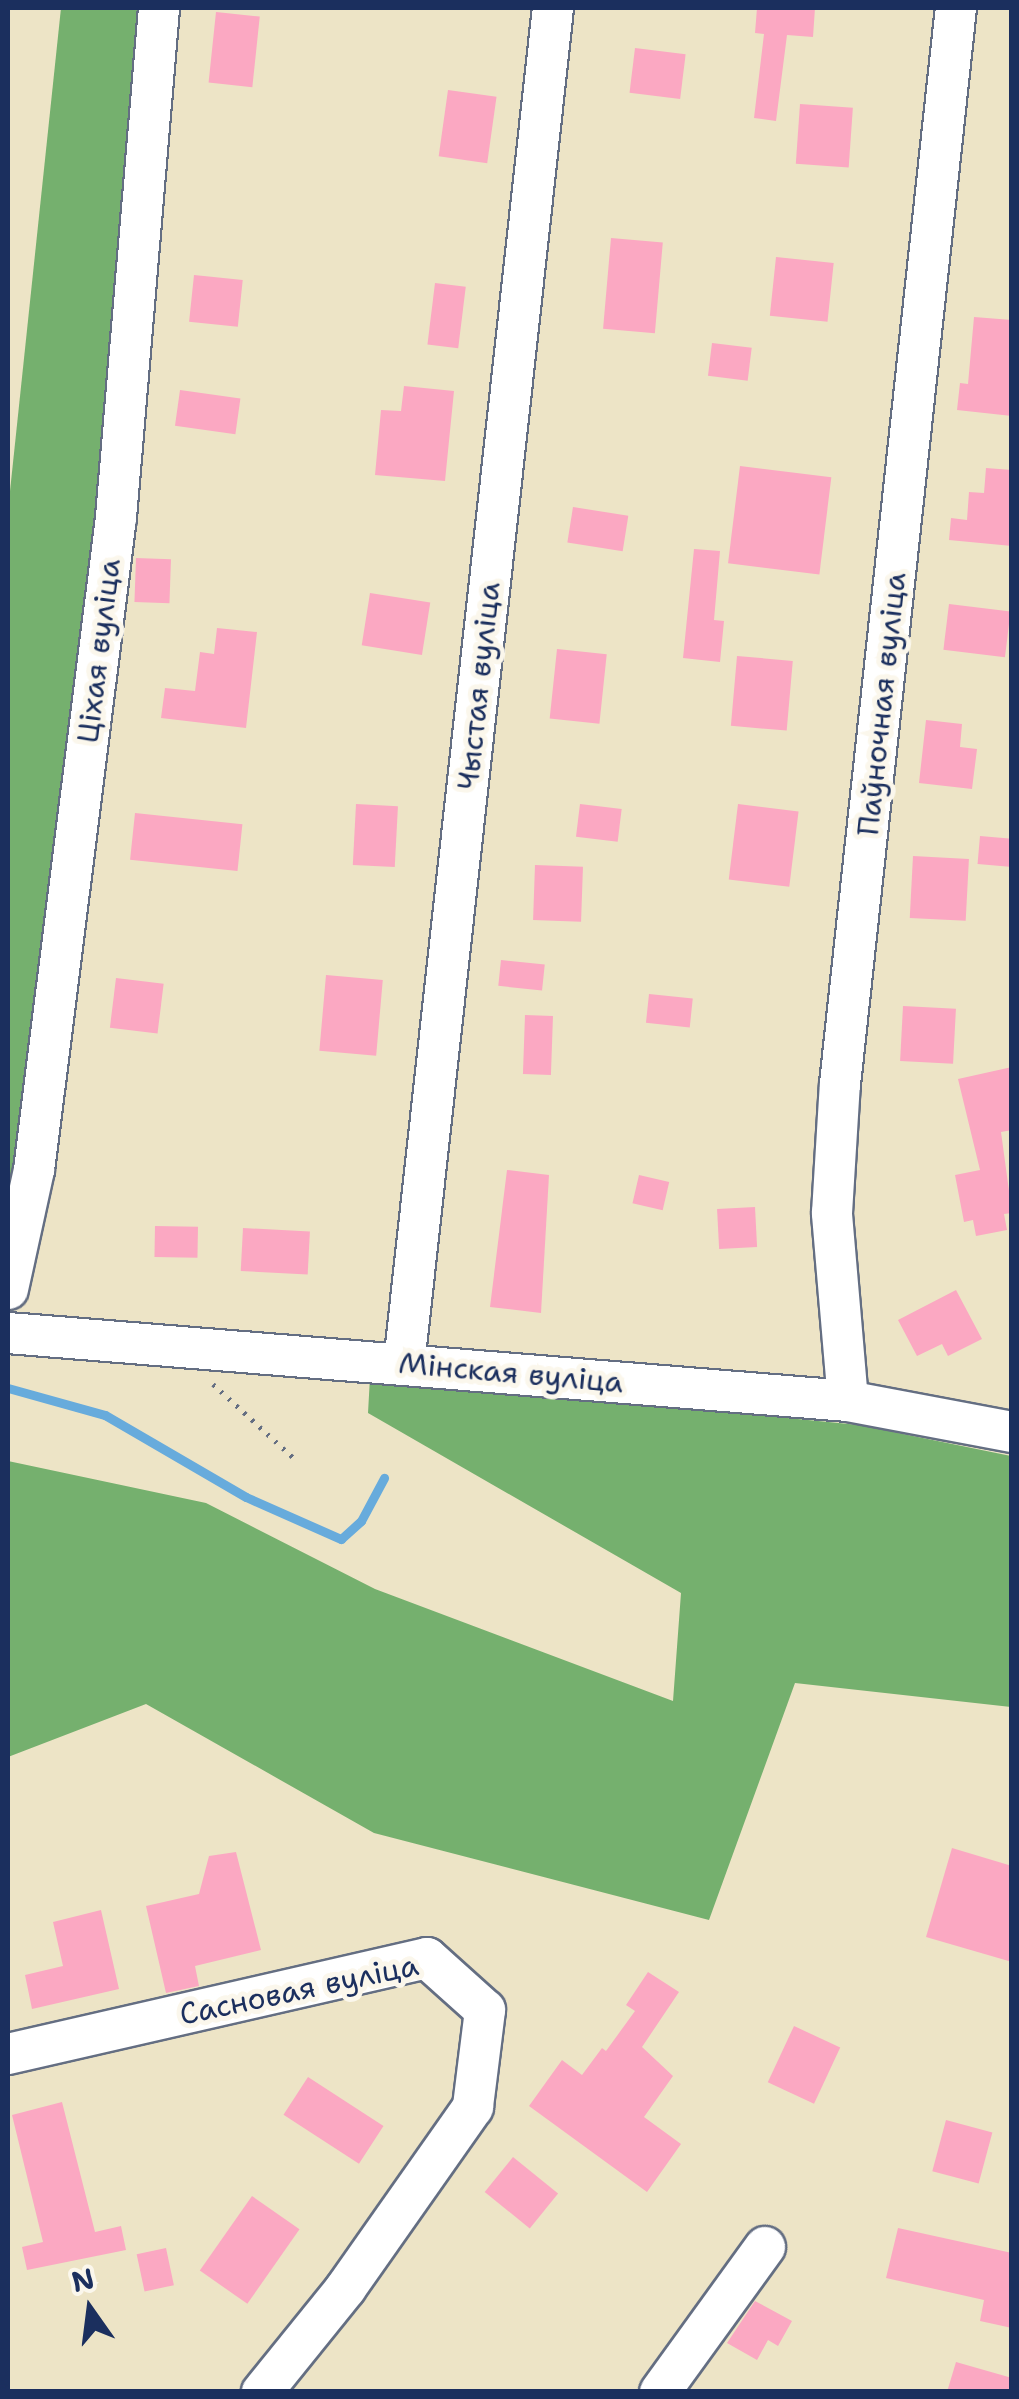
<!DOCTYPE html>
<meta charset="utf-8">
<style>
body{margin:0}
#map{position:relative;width:1019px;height:2399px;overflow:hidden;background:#ede4c6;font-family:"Shantell Sans",sans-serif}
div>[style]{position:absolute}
.forest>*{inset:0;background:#75b06e}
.stream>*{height:9px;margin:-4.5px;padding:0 4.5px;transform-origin:4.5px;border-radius:4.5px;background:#67abdc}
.building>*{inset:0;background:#fba8c2;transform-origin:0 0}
.path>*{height:5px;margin-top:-2.5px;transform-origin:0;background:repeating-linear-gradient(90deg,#646e82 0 2.5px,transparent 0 10.5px)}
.roads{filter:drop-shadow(2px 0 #646e82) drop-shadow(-2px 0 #646e82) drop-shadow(0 2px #646e82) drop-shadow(0 -2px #646e82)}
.minor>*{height:40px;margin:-20px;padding:0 20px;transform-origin:20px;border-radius:20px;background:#fff}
span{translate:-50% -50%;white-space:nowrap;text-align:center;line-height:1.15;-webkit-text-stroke:10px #fbf7ec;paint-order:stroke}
.street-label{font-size:30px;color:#1b2f5e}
.frame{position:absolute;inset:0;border:10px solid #1b2f5e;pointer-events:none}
.north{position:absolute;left:40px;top:2259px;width:100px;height:100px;-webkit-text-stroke:8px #fbf7ec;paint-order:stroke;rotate:346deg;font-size:28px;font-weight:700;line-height:40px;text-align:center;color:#1b2f5e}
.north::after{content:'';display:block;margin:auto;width:35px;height:45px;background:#1b2f5e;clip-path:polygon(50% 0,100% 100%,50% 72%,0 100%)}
</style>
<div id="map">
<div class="forest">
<div style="clip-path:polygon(61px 8px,142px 8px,128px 337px,8px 1239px,8px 510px)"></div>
<div style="clip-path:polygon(370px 1377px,859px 1425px,1011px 1456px,1011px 1707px,795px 1683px,709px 1920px,374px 1833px,146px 1704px,8px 1757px,8px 1461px,206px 1503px,375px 1589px,673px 1701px,681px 1593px,368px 1413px)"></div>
</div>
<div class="stream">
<div style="left:8px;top:1388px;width:101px;rotate:15.6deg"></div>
<div style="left:105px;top:1415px;width:163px;rotate:30.2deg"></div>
<div style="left:246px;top:1497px;width:104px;rotate:23.9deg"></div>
<div style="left:341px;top:1539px;width:27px;rotate:-42deg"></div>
<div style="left:361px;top:1521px;width:49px;rotate:-61.9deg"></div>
</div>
<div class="building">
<div style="clip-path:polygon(757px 8px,815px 8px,813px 37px,787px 35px,776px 121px,754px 118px,764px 34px,755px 33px)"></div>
<div style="left:216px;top:12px;width:44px;height:71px;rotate:6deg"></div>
<div style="left:635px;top:48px;width:51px;height:45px;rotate:7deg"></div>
<div style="left:448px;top:90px;width:49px;height:67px;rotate:8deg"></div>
<div style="left:800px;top:104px;width:53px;height:60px;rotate:4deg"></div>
<div style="left:611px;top:238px;width:52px;height:91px;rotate:5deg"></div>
<div style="left:776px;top:257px;width:58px;height:59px;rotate:6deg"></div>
<div style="left:194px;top:275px;width:49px;height:47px;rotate:6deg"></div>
<div style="left:435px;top:283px;width:31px;height:62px;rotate:7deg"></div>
<div style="clip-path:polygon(974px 317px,1012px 320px,1012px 416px,957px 410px,960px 383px,968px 384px)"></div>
<div style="left:712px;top:343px;width:40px;height:33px;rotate:7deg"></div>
<div style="clip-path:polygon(404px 386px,454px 391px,445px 481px,375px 475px,381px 410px,401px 411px)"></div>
<div style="left:180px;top:390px;width:61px;height:36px;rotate:8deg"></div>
<div style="left:740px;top:466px;width:92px;height:98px;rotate:7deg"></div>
<div style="clip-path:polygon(986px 468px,1012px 470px,1012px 546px,949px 540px,951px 518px,967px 520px,969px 492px,984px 493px)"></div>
<div style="left:573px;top:507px;width:56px;height:36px;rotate:9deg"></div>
<div style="clip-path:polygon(694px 549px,720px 551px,714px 620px,724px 621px,720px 662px,683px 658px)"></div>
<div style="left:136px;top:558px;width:35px;height:44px;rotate:2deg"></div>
<div style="left:370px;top:593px;width:61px;height:53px;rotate:9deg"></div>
<div style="left:949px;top:604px;width:62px;height:46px;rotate:7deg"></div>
<div style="clip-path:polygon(217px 628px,257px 632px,246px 728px,161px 718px,165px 688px,195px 691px,200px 652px,214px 654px)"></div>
<div style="left:557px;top:649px;width:50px;height:70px;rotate:6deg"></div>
<div style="left:737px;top:656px;width:56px;height:70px;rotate:5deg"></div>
<div style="clip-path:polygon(926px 720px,962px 724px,960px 747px,977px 749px,972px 789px,919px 783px)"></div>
<div style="left:356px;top:804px;width:42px;height:61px;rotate:3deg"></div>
<div style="left:580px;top:804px;width:42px;height:33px;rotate:7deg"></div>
<div style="left:738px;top:804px;width:61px;height:76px;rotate:7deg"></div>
<div style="left:135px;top:813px;width:108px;height:47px;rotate:6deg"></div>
<div style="left:980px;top:836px;width:32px;height:28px;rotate:5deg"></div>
<div style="left:913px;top:856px;width:56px;height:62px;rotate:3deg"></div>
<div style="left:535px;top:865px;width:48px;height:55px;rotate:2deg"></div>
<div style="left:501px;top:960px;width:44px;height:26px;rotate:6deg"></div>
<div style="left:326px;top:975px;width:57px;height:76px;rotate:5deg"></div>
<div style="left:116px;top:978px;width:48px;height:50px;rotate:7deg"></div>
<div style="left:649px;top:994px;width:44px;height:29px;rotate:6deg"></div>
<div style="left:903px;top:1006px;width:53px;height:55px;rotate:3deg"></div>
<div style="left:525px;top:1015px;width:28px;height:59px;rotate:2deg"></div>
<div style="clip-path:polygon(1012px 1067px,1012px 1130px,1001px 1132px,1012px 1213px,1004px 1214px,1007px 1230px,976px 1236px,973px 1220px,964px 1222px,955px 1175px,980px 1170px,958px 1079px)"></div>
<div style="clip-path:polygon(507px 1170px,549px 1175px,541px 1313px,490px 1307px)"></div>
<div style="left:639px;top:1175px;width:31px;height:29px;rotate:13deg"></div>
<div style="left:755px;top:1207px;width:40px;height:38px;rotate:87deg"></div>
<div style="left:155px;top:1226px;width:43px;height:31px;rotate:1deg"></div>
<div style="left:243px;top:1228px;width:67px;height:43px;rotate:3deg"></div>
<div style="clip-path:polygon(956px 1290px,982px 1339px,948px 1356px,942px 1344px,917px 1356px,898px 1320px)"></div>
<div style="clip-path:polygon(952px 1848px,1012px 1866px,1012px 1962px,926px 1937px)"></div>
<div style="clip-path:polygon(236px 1852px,261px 1950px,195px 1966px,199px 1986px,166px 1993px,146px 1906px,199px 1894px,209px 1856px)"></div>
<div style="clip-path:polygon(101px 1910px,119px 1989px,32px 2009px,25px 1975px,63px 1966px,53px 1922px)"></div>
<div style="clip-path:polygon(648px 1972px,679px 1992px,642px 2047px,673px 2076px,644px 2117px,681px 2144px,647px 2192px,529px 2106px,562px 2060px,582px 2075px,602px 2048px,606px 2051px,635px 2011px,626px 2005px)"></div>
<div style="left:794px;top:2026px;width:51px;height:62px;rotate:25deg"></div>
<div style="left:308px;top:2077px;width:90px;height:45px;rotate:33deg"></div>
<div style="clip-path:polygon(62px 2102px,95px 2232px,121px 2226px,126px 2250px,27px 2270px,22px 2247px,43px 2242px,12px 2115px)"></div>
<div style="left:946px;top:2120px;width:48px;height:53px;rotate:15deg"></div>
<div style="left:513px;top:2157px;width:58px;height:45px;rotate:39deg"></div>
<div style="left:252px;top:2196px;width:58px;height:91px;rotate:35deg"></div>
<div style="clip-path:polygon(898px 2228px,1012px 2253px,1012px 2328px,980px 2321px,984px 2300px,886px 2278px)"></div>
<div style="left:166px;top:2248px;width:38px;height:30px;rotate:78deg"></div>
<div style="clip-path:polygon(755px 2301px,792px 2321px,778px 2346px,768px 2340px,757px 2360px,727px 2343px)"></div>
<div style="clip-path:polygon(956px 2362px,1012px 2378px,1012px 2392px,947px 2392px)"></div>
</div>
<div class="path">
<div style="left:213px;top:1384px;width:114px;rotate:42.5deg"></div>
</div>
<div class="roads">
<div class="minor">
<div style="left:8px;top:1289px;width:122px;rotate:-77.7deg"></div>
<div style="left:34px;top:1170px;width:658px;rotate:-82.84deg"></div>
<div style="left:116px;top:517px;width:511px;rotate:-85.17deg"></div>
<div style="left:8px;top:1333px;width:843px;rotate:4.63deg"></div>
<div style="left:848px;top:1401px;width:167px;rotate:10.7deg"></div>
<div style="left:404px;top:1364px;width:1364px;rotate:-83.73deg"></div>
<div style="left:848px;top:1401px;width:189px;rotate:-94.9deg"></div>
<div style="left:832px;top:1213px;width:129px;rotate:-86.5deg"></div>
<div style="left:840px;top:1084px;width:1082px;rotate:-83.85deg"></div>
<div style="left:8px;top:2054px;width:430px;rotate:-12.9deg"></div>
<div style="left:427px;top:1958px;width:78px;rotate:41.9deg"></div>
<div style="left:485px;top:2010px;width:98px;rotate:97.1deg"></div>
<div style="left:473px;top:2107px;width:221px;rotate:125.1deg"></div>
<div style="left:346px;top:2288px;width:134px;rotate:128.9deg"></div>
<div style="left:660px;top:2392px;width:179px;rotate:-54.1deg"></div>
</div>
</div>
<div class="street-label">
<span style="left:99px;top:651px;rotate:-83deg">Ціхая вуліца</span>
<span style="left:479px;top:686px;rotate:-84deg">Чыстая вуліца</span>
<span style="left:882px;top:704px;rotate:-84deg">Паўночная вуліца</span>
<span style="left:511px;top:1373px;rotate:5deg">Мінская вуліца</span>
<span style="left:299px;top:1990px;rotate:-12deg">Сасновая вуліца</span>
</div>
<div class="frame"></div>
<div class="north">N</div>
</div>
